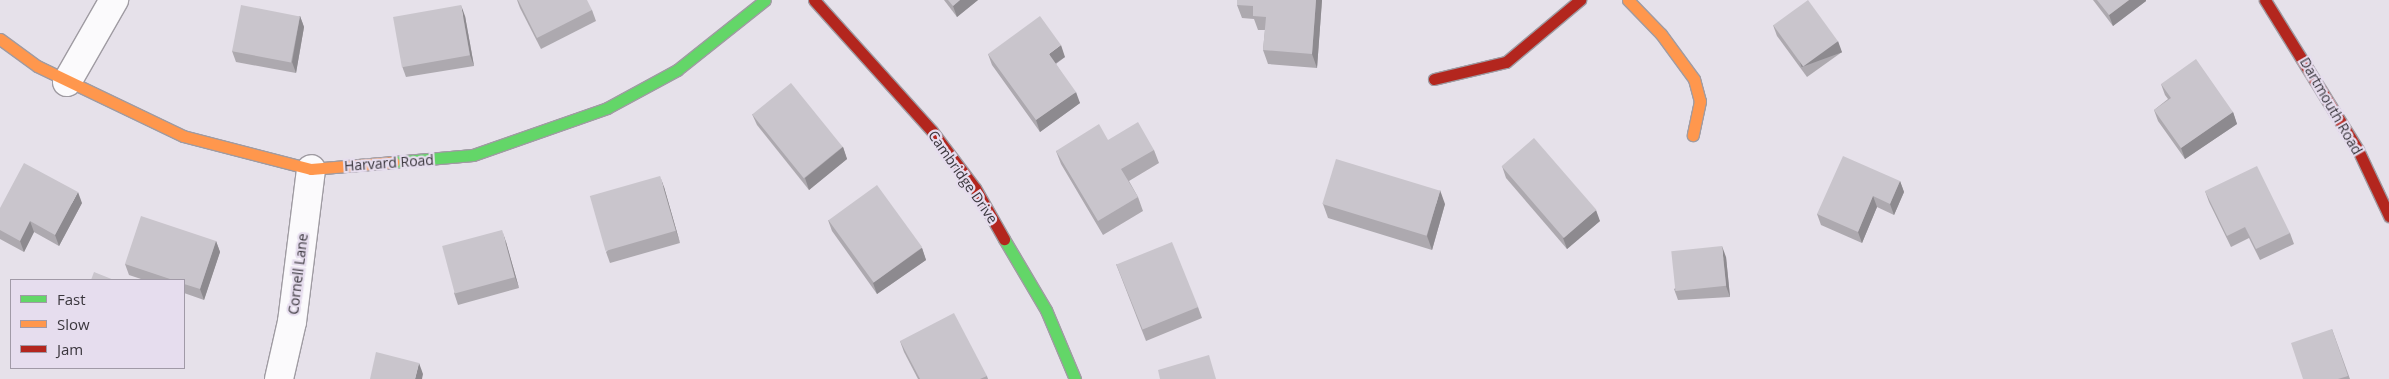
<!DOCTYPE html>
<style>
body{margin:0}
#map{position:relative;width:2389px;height:379px;overflow:hidden;background:#e6e1ea;font-family:"Open Sans",sans-serif}
div>[style]{position:absolute}
.roads{filter:drop-shadow(1px 0 #9f9ba2) drop-shadow(-1px 0 #9f9ba2) drop-shadow(0 1px #9f9ba2) drop-shadow(0 -1px #9f9ba2)}
.street>*{height:28px;margin:-14px;padding:0 14px;transform-origin:14px;border-radius:14px;background:#fbfafc}
.fast>*{height:11px;margin:-5.5px;padding:0 5.5px;transform-origin:5.5px;border-radius:5.5px;background:#63d668}
.slow>*{height:11px;margin:-5.5px;padding:0 5.5px;transform-origin:5.5px;border-radius:5.5px;background:#ff974d}
.jam>*{height:11px;margin:-5.5px;padding:0 5.5px;transform-origin:5.5px;border-radius:5.5px;background:#b3261e}
.wall>*{inset:0;background:#ada9af}
.shaded-wall>*{inset:0;background:#8d8a8f;transform-origin:0 0}
.building>*{inset:0;background:#c9c5cc;transform-origin:0 0}
span{translate:-50% -50%;white-space:nowrap;text-align:center;line-height:1.15;-webkit-text-stroke:4.5px #e6ddee;paint-order:stroke}
.street-label{font-size:14px;color:#3a363d}
.legend{position:absolute;left:10px;top:279px;width:175px;height:90px;box-sizing:border-box;background:#e6ddee;border:1px solid #a19aa7;margin:0;padding:6px 9px;list-style:none;font-size:15px;color:#3a363d}
.legend li{display:flex;align-items:center;gap:10px;height:25px}
.legend b{width:25px;border:1px solid #a19aa7}
</style>
<div id="map">
<div class="roads">
<div class="street">
<div style="left:67px;top:82px;width:95px;rotate:-60.2deg"></div>
<div style="left:279px;top:379px;width:58px;rotate:-77.2deg"></div>
<div style="left:292px;top:322px;width:154px;rotate:-82.9deg"></div>
</div>
<div class="fast">
<div style="left:394px;top:162px;width:79px;rotate:-5.1deg"></div>
<div style="left:473px;top:155px;width:142px;rotate:-19.3deg"></div>
<div style="left:607px;top:108px;width:80px;rotate:-28.5deg"></div>
<div style="left:677px;top:70px;width:112px;rotate:-38.5deg"></div>
<div style="left:1004px;top:239px;width:82px;rotate:59.4deg"></div>
<div style="left:1046px;top:310px;width:75px;rotate:67.2deg"></div>
</div>
<div class="slow">
<div style="left:1628px;top:0;width:47px;rotate:45.9deg"></div>
<div style="left:1661px;top:34px;width:56px;rotate:53.7deg"></div>
<div style="left:1694px;top:79px;width:23px;rotate:75deg"></div>
<div style="left:1700px;top:101px;width:35px;rotate:102deg"></div>
<div style="left:0;top:39px;width:46px;rotate:36.1deg"></div>
<div style="left:37px;top:66px;width:162px;rotate:25.6deg"></div>
<div style="left:183px;top:136px;width:132px;rotate:14.5deg"></div>
<div style="left:311px;top:169px;width:83px;rotate:-4.8deg"></div>
</div>
<div class="jam">
<div style="left:814px;top:0;width:176px;rotate:48deg"></div>
<div style="left:932px;top:131px;width:71px;rotate:53deg"></div>
<div style="left:975px;top:188px;width:59px;rotate:60.4deg"></div>
<div style="left:2265px;top:0;width:176px;rotate:58.2deg"></div>
<div style="left:2358px;top:150px;width:73px;rotate:64.8deg"></div>
<div style="left:1434px;top:79px;width:74px;rotate:-13.3deg"></div>
<div style="left:1506px;top:62px;width:97px;rotate:-40deg"></div>
</div>
</div>
<div class="wall">
<div style="clip-path:polygon(517px 0,592px 10px,596px 21px,541px 49px,520px 8px)"></div>
<div style="clip-path:polygon(944px 0,978px 0,957px 17px)"></div>
<div style="clip-path:polygon(1237px 0,1322px 0,1317px 68px,1268px 64px,1263px 50px,1265px 30px,1258px 30px,1254px 19px,1242px 18px,1237px 5px)"></div>
<div style="clip-path:polygon(2093px 0,2146px 0,2146px 1px,2113px 26px)"></div>
<div style="clip-path:polygon(300px 16px,304px 27px,296px 73px,236px 62px,232px 51px)"></div>
<div style="clip-path:polygon(465px 16px,474px 66px,406px 77px,402px 66px)"></div>
<div style="clip-path:polygon(1773px 25px,1842px 52px,1807px 77px,1777px 36px)"></div>
<div style="clip-path:polygon(988px 54px,1065px 57px,1056px 64px,1080px 103px,1040px 132px,992px 65px)"></div>
<div style="clip-path:polygon(2161px 84px,2233px 112px,2237px 124px,2185px 159px,2158px 121px,2154px 110px,2168px 99px,2165px 95px)"></div>
<div style="clip-path:polygon(752px 114px,843px 147px,847px 159px,809px 190px,757px 125px)"></div>
<div style="clip-path:polygon(1108px 140px,1154px 150px,1159px 163px,1129px 181px,1138px 197px,1143px 211px,1103px 235px,1061px 164px,1056px 151px)"></div>
<div style="clip-path:polygon(1502px 166px,1600px 221px,1567px 249px,1506px 178px)"></div>
<div style="clip-path:polygon(1900px 181px,1904px 192px,1894px 215px,1877px 207px,1862px 243px,1821px 225px,1817px 214px)"></div>
<div style="clip-path:polygon(664px 187px,680px 243px,610px 263px,606px 252px)"></div>
<div style="clip-path:polygon(2205px 191px,2290px 233px,2294px 244px,2260px 260px,2249px 238px,2231px 247px,2209px 202px)"></div>
<div style="clip-path:polygon(82px 203px,59px 246px,34px 232px,24px 252px,0 239px,0 208px)"></div>
<div style="clip-path:polygon(1323px 204px,1445px 204px,1432px 250px,1328px 218px)"></div>
<div style="clip-path:polygon(828px 220px,922px 248px,926px 260px,877px 294px,832px 231px)"></div>
<div style="clip-path:polygon(216px 241px,220px 252px,204px 300px,184px 293px,184px 280px,144px 280px,129px 275px,125px 264px)"></div>
<div style="clip-path:polygon(506px 242px,519px 288px,458px 305px,454px 293px)"></div>
<div style="clip-path:polygon(1726px 257px,1730px 297px,1678px 300px,1674px 289px)"></div>
<div style="clip-path:polygon(1116px 264px,1198px 307px,1202px 318px,1146px 341px)"></div>
<div style="clip-path:polygon(2332px 329px,2350px 379px,2303px 379px)"></div>
<div style="clip-path:polygon(900px 341px,987px 376px,988px 379px,918px 379px,904px 352px)"></div>
</div>
<div class="shaded-wall">
<div style="clip-path:polygon(960px 0,978px 0,957px 17px,953px 6px)"></div>
<div style="clip-path:polygon(1316px 0,1322px 0,1317px 68px,1312px 54px)"></div>
<div style="clip-path:polygon(2129px 0,2146px 0,2146px 1px,2113px 26px,2109px 15px)"></div>
<div style="clip-path:polygon(461px 5px,465px 16px,474px 66px,470px 55px)"></div>
<div style="clip-path:polygon(300px 16px,304px 27px,296px 73px,292px 62px)"></div>
<div style="left:1838px;top:41px;width:12px;height:43px;rotate:70deg"></div>
<div style="clip-path:polygon(1061px 45px,1065px 57px,1053px 65px,1049px 54px)"></div>
<div style="clip-path:polygon(1076px 92px,1080px 103px,1040px 132px,1036px 120px)"></div>
<div style="clip-path:polygon(2233px 112px,2237px 124px,2185px 159px,2181px 148px)"></div>
<div style="clip-path:polygon(843px 147px,847px 159px,809px 190px,805px 178px)"></div>
<div style="clip-path:polygon(660px 176px,664px 187px,680px 243px,676px 231px)"></div>
<div style="clip-path:polygon(1900px 181px,1904px 192px,1894px 215px,1890px 204px)"></div>
<div style="clip-path:polygon(1440px 190px,1445px 204px,1432px 250px,1427px 236px)"></div>
<div style="clip-path:polygon(78px 192px,82px 203px,59px 246px,55px 235px)"></div>
<div style="clip-path:polygon(1873px 196px,1877px 207px,1862px 243px,1858px 232px)"></div>
<div style="clip-path:polygon(1596px 210px,1600px 221px,1567px 249px,1563px 238px)"></div>
<div style="clip-path:polygon(30px 221px,34px 232px,24px 252px,20px 241px)"></div>
<div style="clip-path:polygon(502px 230px,506px 242px,519px 288px,515px 277px)"></div>
<div style="clip-path:polygon(216px 241px,220px 252px,204px 300px,200px 289px)"></div>
<div style="clip-path:polygon(1722px 246px,1726px 257px,1730px 297px,1726px 286px)"></div>
<div style="clip-path:polygon(922px 248px,926px 260px,877px 294px,873px 283px)"></div>
<div style="clip-path:polygon(419px 363px,423px 374px,422px 379px,415px 379px)"></div>
</div>
<div class="building">
<div style="clip-path:polygon(518px 0,587px 0,592px 10px,537px 38px)"></div>
<div style="clip-path:polygon(948px 0,960px 0,953px 6px)"></div>
<div style="clip-path:polygon(1237px 0,1316px 0,1312px 54px,1263px 50px,1266px 17px,1253px 16px,1253px 6px,1237px 5px)"></div>
<div style="left:1808px;top:0;width:51px;height:43px;rotate:54deg"></div>
<div style="clip-path:polygon(2097px 0,2129px 0,2109px 15px)"></div>
<div style="left:241px;top:5px;width:60px;height:47px;rotate:11deg"></div>
<div style="left:461px;top:5px;width:51px;height:69px;rotate:80deg"></div>
<div style="clip-path:polygon(1040px 16px,1061px 45px,1049px 54px,1076px 92px,1036px 120px,988px 54px)"></div>
<div style="clip-path:polygon(2196px 59px,2233px 112px,2181px 148px,2154px 110px,2171px 98px,2161px 84px)"></div>
<div style="left:791px;top:83px;width:82px;height:50px;rotate:51deg"></div>
<div style="clip-path:polygon(1138px 122px,1154px 150px,1121px 169px,1138px 197px,1098px 221px,1056px 151px,1099px 124px,1108px 140px)"></div>
<div style="left:1534px;top:138px;width:95px;height:43px;rotate:49deg"></div>
<div style="clip-path:polygon(1843px 156px,1900px 181px,1890px 204px,1873px 196px,1858px 232px,1817px 214px)"></div>
<div style="left:1336px;top:159px;width:109px;height:47px;rotate:17deg"></div>
<div style="clip-path:polygon(24px 163px,78px 192px,55px 235px,30px 221px,20px 241px,0 230px,0 208px)"></div>
<div style="clip-path:polygon(2257px 166px,2290px 233px,2256px 249px,2245px 227px,2227px 236px,2205px 191px)"></div>
<div style="left:660px;top:176px;width:57px;height:73px;rotate:74deg"></div>
<div style="left:877px;top:185px;width:77px;height:60px;rotate:54deg"></div>
<div style="clip-path:polygon(141px 216px,216px 241px,200px 289px,184px 284px,184px 280px,173px 280px,125px 264px)"></div>
<div style="left:502px;top:230px;width:49px;height:62px;rotate:75deg"></div>
<div style="left:1172px;top:242px;width:70px;height:60px;rotate:68deg"></div>
<div style="left:1722px;top:246px;width:40px;height:51px;rotate:84deg"></div>
<div style="clip-path:polygon(94px 272px,114px 280px,91px 280px)"></div>
<div style="clip-path:polygon(954px 313px,987px 376px,980px 379px,920px 379px,900px 341px)"></div>
<div style="clip-path:polygon(2332px 329px,2348px 376px,2338px 379px,2303px 379px,2291px 343px)"></div>
<div style="clip-path:polygon(376px 352px,419px 363px,415px 379px,370px 379px)"></div>
<div style="clip-path:polygon(1209px 355px,1216px 379px,1160px 379px,1158px 370px)"></div>
</div>
<div class="street-label">
<span style="left:2331px;top:106px;rotate:60deg">Dartmouth Road</span>
<span style="left:389px;top:163px;rotate:-4deg">Harvard Road</span>
<span style="left:963px;top:177px;rotate:55deg">Cambridge Drive</span>
<span style="left:298px;top:274px;rotate:-83deg">Cornell Lane</span>
</div>
<ul class="legend">
<li><b style="height:6px;background:#63d668"></b>Fast</li>
<li><b style="height:6px;background:#ff974d"></b>Slow</li>
<li><b style="height:6px;background:#b3261e"></b>Jam</li>
</ul>
</div>
